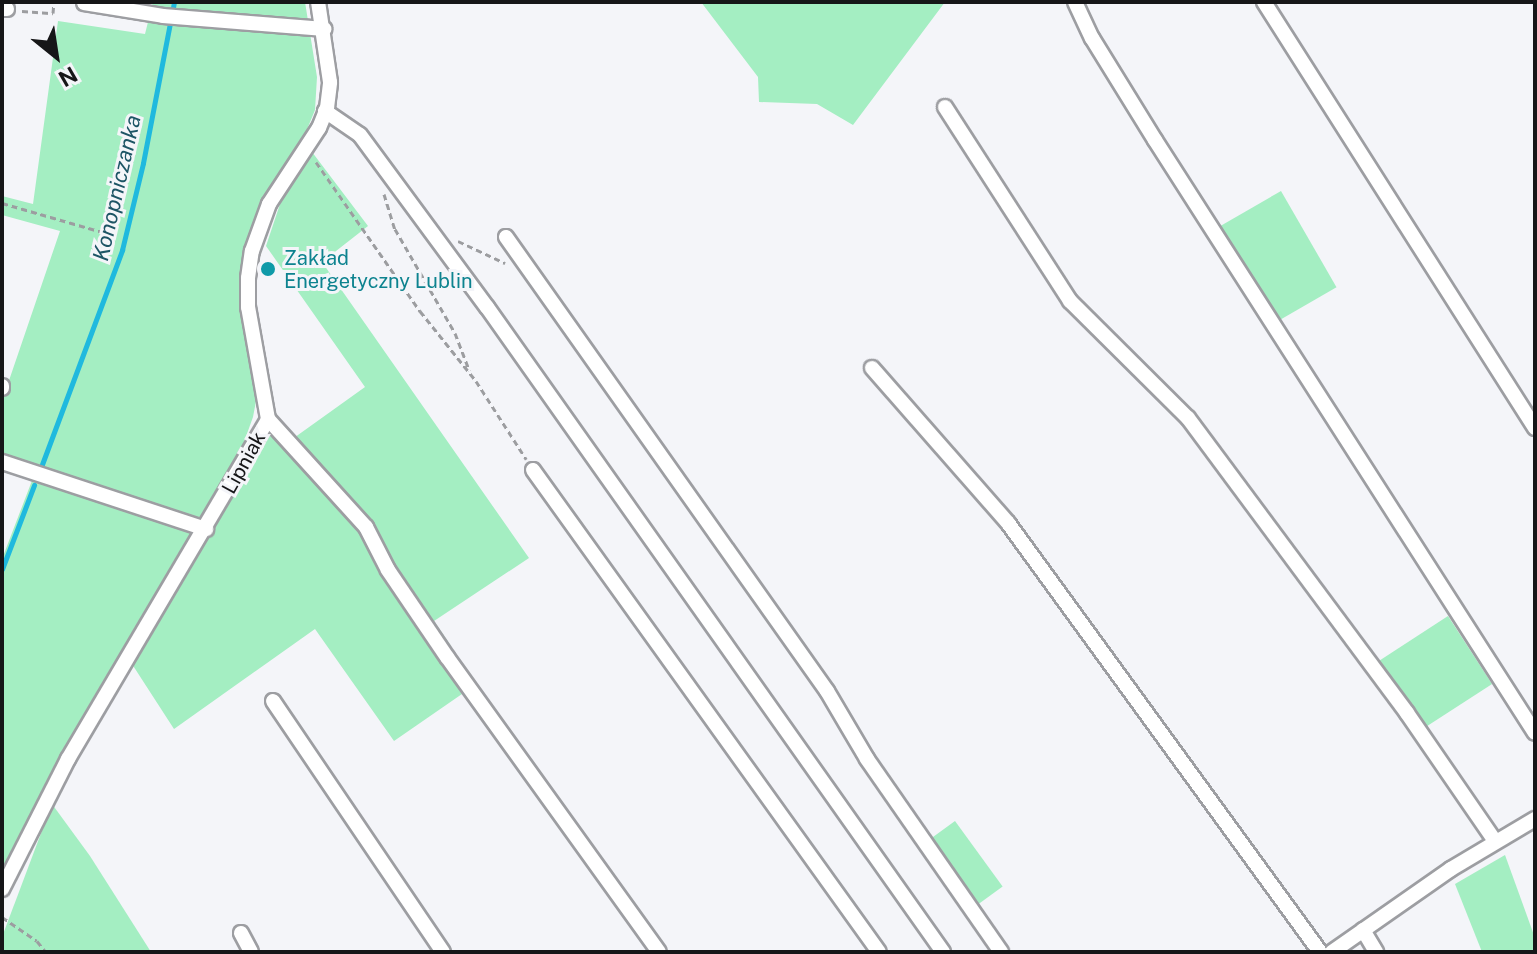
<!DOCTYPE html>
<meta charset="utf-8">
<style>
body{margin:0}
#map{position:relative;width:1537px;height:954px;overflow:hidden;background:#f4f5f9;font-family:"Public Sans",sans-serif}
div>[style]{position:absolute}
.green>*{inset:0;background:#a4eec2;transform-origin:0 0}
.stream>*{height:5px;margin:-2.5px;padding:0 2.5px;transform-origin:2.5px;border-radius:2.5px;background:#1fb9de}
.path>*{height:3px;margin-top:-1.5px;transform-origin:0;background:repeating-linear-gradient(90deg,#9c9da0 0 6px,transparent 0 10px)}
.roads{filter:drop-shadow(2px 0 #9d9ea2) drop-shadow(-2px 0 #9d9ea2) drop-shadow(0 2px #9d9ea2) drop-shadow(0 -2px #9d9ea2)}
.minor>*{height:14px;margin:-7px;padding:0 7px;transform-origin:7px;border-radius:7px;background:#fff}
.dots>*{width:22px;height:22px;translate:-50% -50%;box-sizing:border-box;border:4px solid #f4f5f9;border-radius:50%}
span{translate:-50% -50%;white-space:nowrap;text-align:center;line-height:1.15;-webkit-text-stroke:6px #f4f5f9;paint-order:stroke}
.culture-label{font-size:20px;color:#0d838f}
.left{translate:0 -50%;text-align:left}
.street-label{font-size:20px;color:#161618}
.water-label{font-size:22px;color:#1d5565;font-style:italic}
.frame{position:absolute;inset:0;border:4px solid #161618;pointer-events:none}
.north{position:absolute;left:16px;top:16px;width:80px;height:80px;-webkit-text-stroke:6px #f4f5f9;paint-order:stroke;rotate:150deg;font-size:22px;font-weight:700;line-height:32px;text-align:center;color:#161618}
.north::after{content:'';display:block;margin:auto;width:28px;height:36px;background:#161618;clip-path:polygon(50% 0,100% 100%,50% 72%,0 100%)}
</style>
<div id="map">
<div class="green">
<div style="clip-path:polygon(153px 2px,305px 2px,317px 77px,315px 110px,303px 139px,262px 202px,245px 249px,241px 310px,257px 396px,253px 417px,239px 456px,206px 515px,190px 520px,2px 457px,2px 401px,60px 231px,2px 215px,2px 196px,33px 204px,58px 21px,145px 34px)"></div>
<div style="clip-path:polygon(701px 2px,945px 2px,853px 125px,817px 104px,759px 102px,758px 77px)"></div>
<div style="clip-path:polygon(312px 152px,368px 226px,322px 262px,529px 558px,434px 621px,451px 646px,438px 656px,462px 694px,394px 741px,315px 629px,174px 729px,130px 661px,268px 419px,291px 440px,365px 387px,266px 246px,280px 204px)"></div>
<div style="left:1281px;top:191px;width:111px;height:72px;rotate:60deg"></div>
<div style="clip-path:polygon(33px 478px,192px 530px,189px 543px,44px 789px,2px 871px,2px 559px)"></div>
<div style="left:1448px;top:616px;width:81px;height:82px;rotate:57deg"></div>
<div style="clip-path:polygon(52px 804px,90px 856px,151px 952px,2px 952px,2px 937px)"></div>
<div style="left:955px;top:821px;width:81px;height:34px;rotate:54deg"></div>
<div style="clip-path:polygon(1505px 855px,1535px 938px,1535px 952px,1482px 952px,1455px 884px)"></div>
</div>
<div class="stream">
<div style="left:41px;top:467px;width:232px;rotate:-69.5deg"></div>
<div style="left:122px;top:250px;width:89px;rotate:-76.4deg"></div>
<div style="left:143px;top:163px;width:164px;rotate:-79.1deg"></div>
<div style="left:2px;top:569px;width:90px;rotate:-69.1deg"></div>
</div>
<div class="path">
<div style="left:22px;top:11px;width:31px;rotate:4deg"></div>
<div style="left:53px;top:13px;width:11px;rotate:-85deg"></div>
<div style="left:316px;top:162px;width:182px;rotate:55.1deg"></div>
<div style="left:420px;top:311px;width:90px;rotate:51.3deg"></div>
<div style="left:476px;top:381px;width:93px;rotate:57.3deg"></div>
<div style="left:384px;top:194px;width:37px;rotate:73deg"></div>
<div style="left:395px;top:229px;width:120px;rotate:60deg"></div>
<div style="left:455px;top:333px;width:40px;rotate:69deg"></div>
<div style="left:2px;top:203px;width:108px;rotate:16.1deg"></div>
<div style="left:458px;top:241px;width:52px;rotate:25.1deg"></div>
<div style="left:2px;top:917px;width:42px;rotate:34.4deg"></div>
<div style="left:37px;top:941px;width:14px;rotate:51deg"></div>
</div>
<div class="roads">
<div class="minor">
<div style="left:1075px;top:2px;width:40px;rotate:65deg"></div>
<div style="left:1092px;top:38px;width:120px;rotate:58.3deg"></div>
<div style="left:1155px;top:140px;width:704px;rotate:57.35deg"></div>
<div style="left:1264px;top:2px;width:505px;rotate:57.54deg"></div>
<div style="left:84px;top:3px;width:80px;rotate:9.3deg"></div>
<div style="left:163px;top:16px;width:162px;rotate:4.6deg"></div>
<div style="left:2px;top:9px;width:5px"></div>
<div style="left:945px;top:107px;width:231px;rotate:57.2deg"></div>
<div style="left:1070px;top:301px;width:166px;rotate:44.8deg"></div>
<div style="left:1188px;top:418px;width:367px;rotate:53.4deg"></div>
<div style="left:1407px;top:713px;width:155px;rotate:55.5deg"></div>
<div style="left:325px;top:111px;width:42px;rotate:34.4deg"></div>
<div style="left:360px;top:135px;width:214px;rotate:53.6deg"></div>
<div style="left:487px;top:307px;width:790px;rotate:54.74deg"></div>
<div style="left:506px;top:237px;width:556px;rotate:54.74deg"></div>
<div style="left:827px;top:691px;width:79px;rotate:59.5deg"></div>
<div style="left:867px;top:759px;width:235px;rotate:55.2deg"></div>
<div style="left:872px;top:368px;width:206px;rotate:48.7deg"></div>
<div style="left:1008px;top:523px;width:530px;rotate:53.97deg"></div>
<div style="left:2px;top:386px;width:2px;rotate:90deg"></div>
<div style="left:268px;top:419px;width:146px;rotate:47.8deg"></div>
<div style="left:366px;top:527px;width:48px;rotate:62.9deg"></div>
<div style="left:388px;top:570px;width:105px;rotate:55.9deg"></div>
<div style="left:447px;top:657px;width:363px;rotate:54.3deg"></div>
<div style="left:2px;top:462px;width:215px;rotate:18.2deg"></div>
<div style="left:533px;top:470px;width:593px;rotate:54.33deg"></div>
<div style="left:273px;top:701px;width:303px;rotate:55.9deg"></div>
<div style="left:2px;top:889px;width:146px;rotate:-63.1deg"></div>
<div style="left:68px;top:759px;width:394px;rotate:-59.5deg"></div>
<div style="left:268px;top:419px;width:114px;rotate:-100.1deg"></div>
<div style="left:248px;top:307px;width:29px;rotate:-90deg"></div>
<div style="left:248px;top:278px;width:27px;rotate:-82deg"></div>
<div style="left:252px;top:251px;width:50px;rotate:-70.1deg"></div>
<div style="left:269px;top:204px;width:91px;rotate:-56.7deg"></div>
<div style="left:319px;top:128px;width:22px;rotate:-68deg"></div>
<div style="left:327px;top:108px;width:26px;rotate:-83deg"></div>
<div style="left:330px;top:82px;width:81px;rotate:-98.5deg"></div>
<div style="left:1363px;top:930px;width:26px;rotate:59deg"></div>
<div style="left:241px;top:933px;width:21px;rotate:62deg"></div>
<div style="left:1332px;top:952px;width:145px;rotate:-34.9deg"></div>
<div style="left:1451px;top:869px;width:98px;rotate:-30.8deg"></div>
</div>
</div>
<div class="dots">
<div style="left:268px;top:269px;background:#0f9aa8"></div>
</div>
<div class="culture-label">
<span class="left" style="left:284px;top:270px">Zakład<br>Energetyczny Lublin</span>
</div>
<div class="street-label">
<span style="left:244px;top:463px;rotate:-61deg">Lipniak</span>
</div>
<div class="water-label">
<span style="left:117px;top:188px;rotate:-77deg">Konopniczanka</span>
</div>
<div class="frame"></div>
<div class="north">N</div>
</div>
